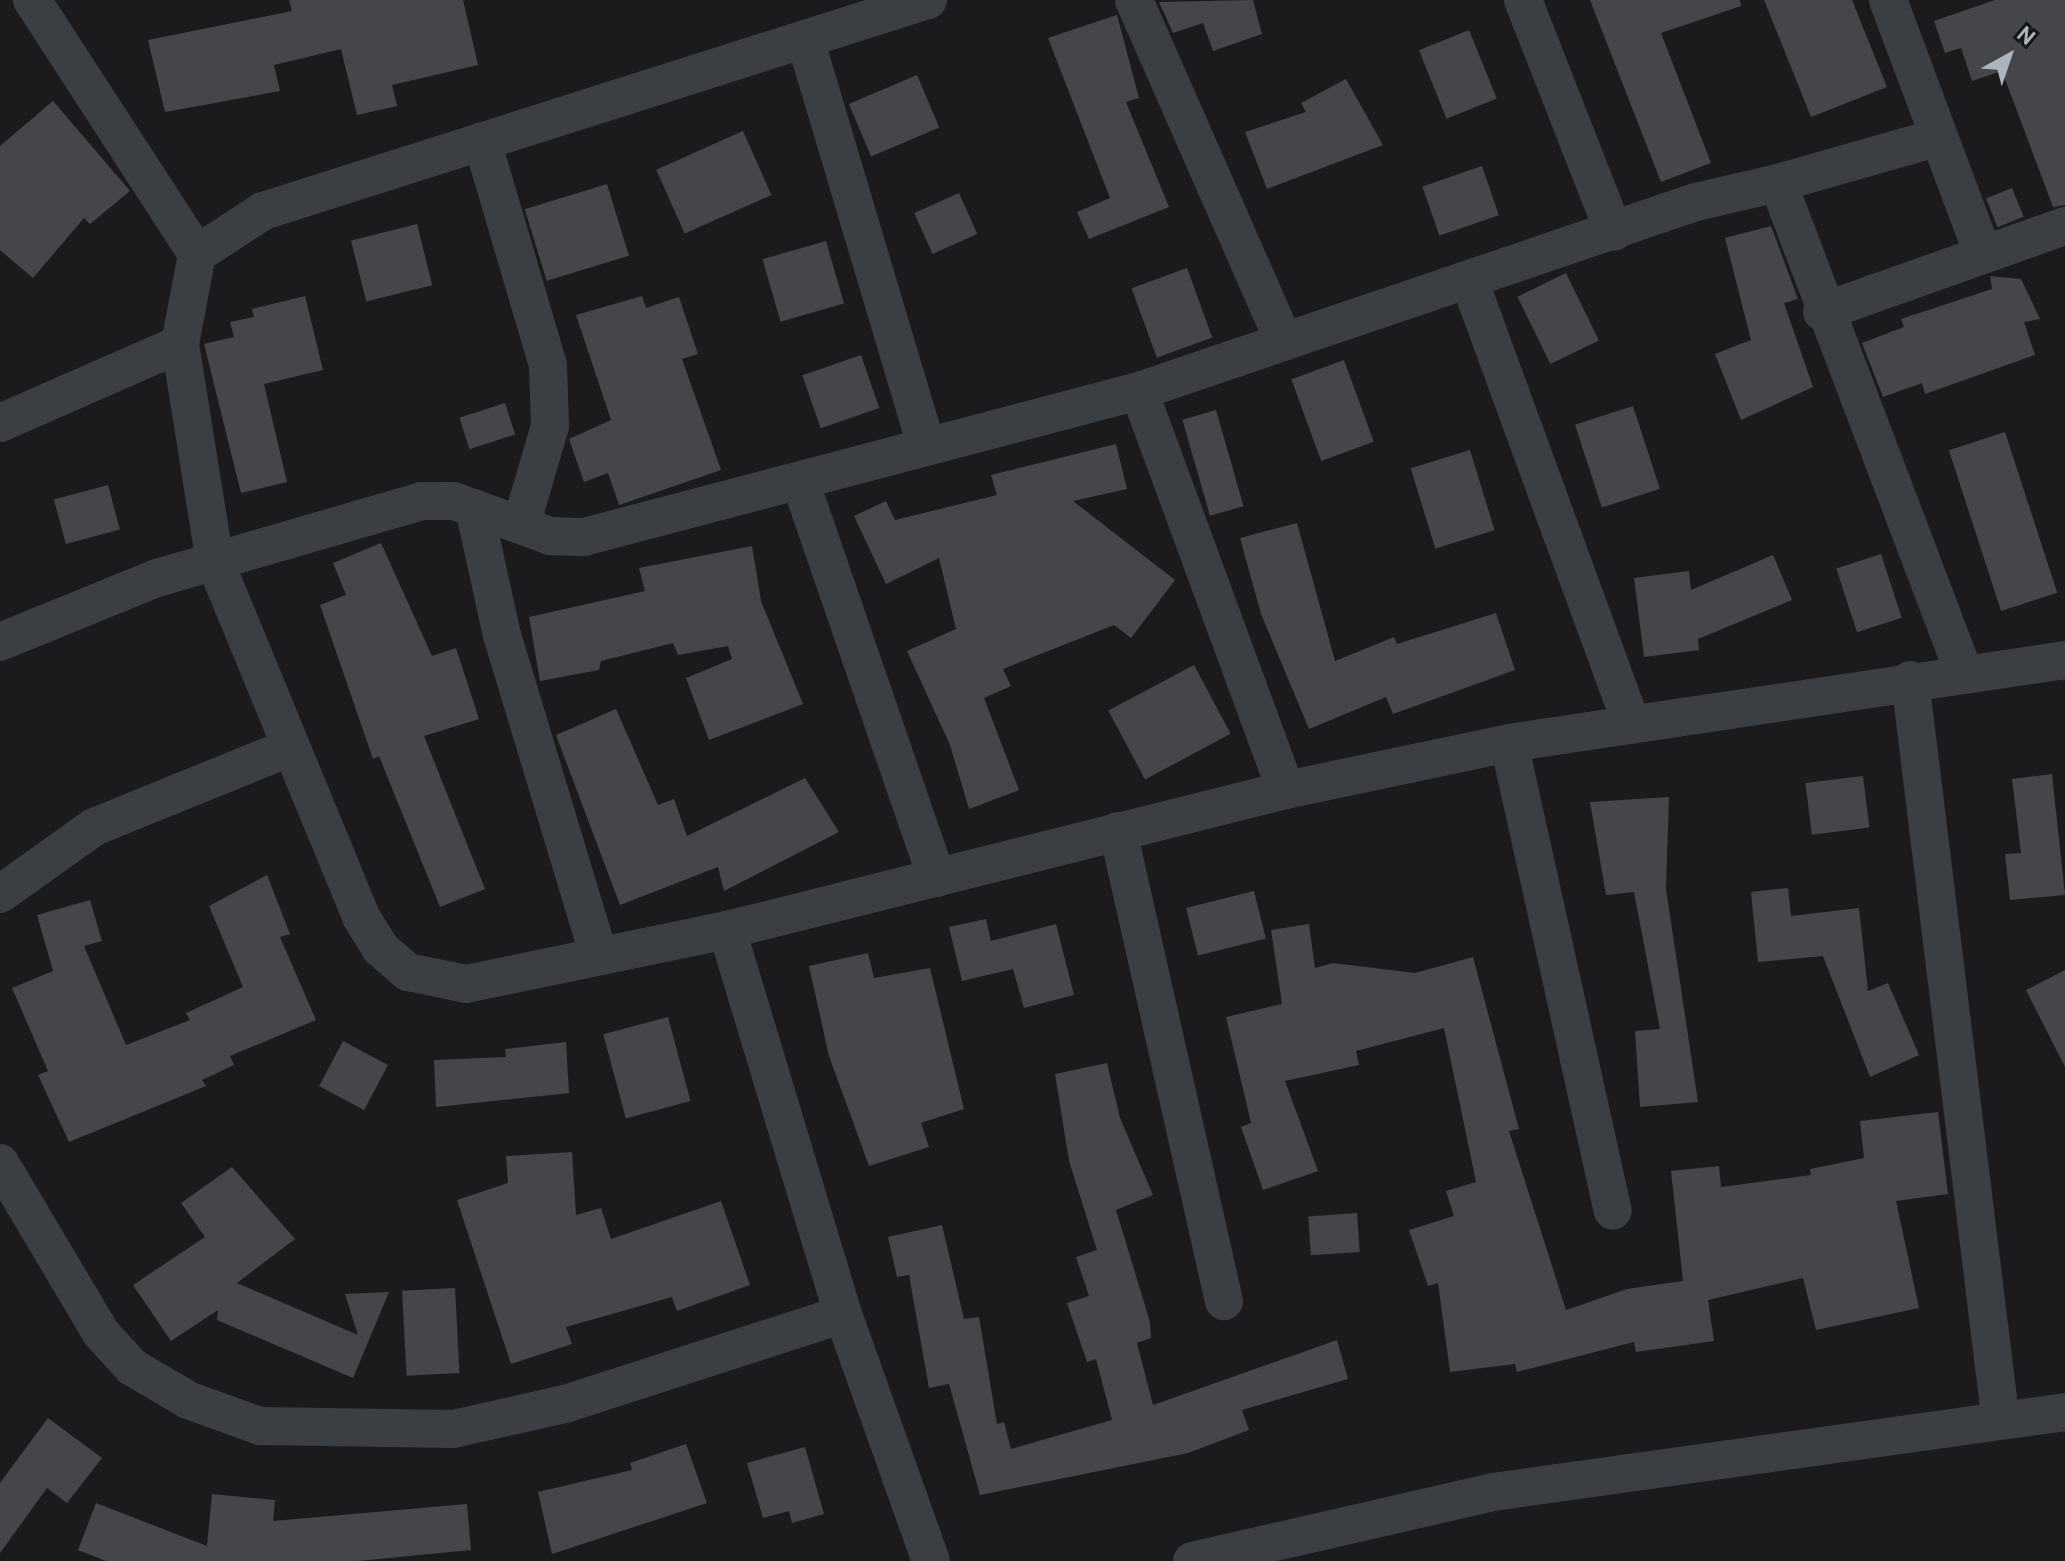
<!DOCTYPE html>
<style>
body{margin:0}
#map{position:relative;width:2065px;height:1561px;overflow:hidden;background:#1b1b1d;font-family:Overpass,sans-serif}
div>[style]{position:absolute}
.building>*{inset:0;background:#44464a;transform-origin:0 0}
.minor>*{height:38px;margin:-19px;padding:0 19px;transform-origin:19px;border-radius:19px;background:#3b3e43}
span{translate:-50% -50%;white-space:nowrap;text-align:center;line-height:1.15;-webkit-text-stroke:6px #151618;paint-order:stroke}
.north{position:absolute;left:1969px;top:16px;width:80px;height:80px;-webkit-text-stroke:6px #151618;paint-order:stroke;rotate:40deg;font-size:22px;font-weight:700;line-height:32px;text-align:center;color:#acb4be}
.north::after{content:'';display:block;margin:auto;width:28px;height:36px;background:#acb4be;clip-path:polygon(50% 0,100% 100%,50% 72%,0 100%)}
</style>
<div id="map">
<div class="building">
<div style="clip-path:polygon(289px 0,463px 0,478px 65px,392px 85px,397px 106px,357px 115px,341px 49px,274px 65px,280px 91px,165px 112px,148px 40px,292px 11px)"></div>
<div style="clip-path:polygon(1253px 0,1262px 34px,1213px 51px,1203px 23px,1173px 33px,1159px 2px)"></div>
<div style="clip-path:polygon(1590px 0,1740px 0,1741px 6px,1661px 33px,1711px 163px,1661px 182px)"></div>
<div style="clip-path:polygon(1764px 0,1852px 0,1887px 87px,1811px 117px)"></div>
<div style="clip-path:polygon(1995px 0,2065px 0,2065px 205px,2053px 207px,2002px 71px,1972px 81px,1961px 48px,1945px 53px,1934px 21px)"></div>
<div style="clip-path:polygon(1117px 15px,1139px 98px,1126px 102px,1169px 207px,1089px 239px,1077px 212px,1110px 198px,1048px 38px)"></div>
<div style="left:1469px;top:30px;width:74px;height:54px;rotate:68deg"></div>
<div style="left:917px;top:75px;width:57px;height:74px;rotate:67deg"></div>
<div style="clip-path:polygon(1346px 79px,1383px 145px,1267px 189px,1245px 132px,1306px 112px,1301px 103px)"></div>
<div style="clip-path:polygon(53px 101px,130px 191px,90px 224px,84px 218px,33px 278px,0 250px,0 146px)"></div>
<div style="left:743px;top:131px;width:70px;height:95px;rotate:66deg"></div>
<div style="left:1482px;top:166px;width:52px;height:63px;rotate:71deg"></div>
<div style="left:607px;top:184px;width:75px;height:86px;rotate:73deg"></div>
<div style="left:2012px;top:188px;width:31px;height:28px;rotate:68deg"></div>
<div style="left:959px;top:193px;width:45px;height:49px;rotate:66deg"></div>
<div style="left:417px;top:224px;width:63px;height:68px;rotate:76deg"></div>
<div style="clip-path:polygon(1771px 226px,1798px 299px,1784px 303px,1813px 387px,1741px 420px,1715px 354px,1751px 340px,1725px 238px)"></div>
<div style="left:826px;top:241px;width:65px;height:66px;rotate:74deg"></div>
<div style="left:1187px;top:268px;width:74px;height:59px;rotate:70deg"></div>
<div style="left:1566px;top:273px;width:75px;height:54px;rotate:64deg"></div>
<div style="clip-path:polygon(1990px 276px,2021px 279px,2040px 319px,2024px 322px,2035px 355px,1925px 394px,1922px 383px,1883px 397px,1862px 343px,1904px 327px,1901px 319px,1992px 289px)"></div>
<div style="clip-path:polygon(305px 296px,323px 370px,264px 384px,287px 482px,241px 493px,204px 344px,234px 337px,230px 322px,254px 317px,252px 309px)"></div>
<div style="clip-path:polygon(642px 296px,646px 308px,679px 297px,698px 354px,682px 359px,721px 470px,619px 505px,608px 473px,584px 482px,569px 439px,611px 420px,576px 315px)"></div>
<div style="left:861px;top:355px;width:56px;height:62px;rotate:71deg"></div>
<div style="left:1344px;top:360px;width:87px;height:56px;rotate:70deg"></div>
<div style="left:505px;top:403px;width:33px;height:48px;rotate:72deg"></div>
<div style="left:1633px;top:406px;width:87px;height:61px;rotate:72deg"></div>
<div style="left:1216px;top:410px;width:100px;height:35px;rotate:74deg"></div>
<div style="left:2005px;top:432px;width:169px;height:59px;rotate:72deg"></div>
<div style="clip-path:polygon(1116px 444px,1127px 489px,1073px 501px,1175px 580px,1131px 638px,1114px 625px,1003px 669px,1011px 686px,984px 698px,1019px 790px,969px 809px,950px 745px,907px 651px,956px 629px,939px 558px,886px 584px,854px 516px,886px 501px,895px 520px,997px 495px,991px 475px)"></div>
<div style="left:1470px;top:450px;width:84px;height:62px;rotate:73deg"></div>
<div style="left:108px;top:485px;width:46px;height:56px;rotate:75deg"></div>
<div style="clip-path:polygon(1297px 523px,1335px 661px,1394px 637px,1397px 644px,1496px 613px,1515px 670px,1393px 714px,1386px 697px,1309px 729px,1261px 614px,1240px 538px)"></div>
<div style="clip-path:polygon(381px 543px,432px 656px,456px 648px,479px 719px,424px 736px,485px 889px,440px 907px,379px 756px,373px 759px,320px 605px,346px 595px,333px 563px)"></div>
<div style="clip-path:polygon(752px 546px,761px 601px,803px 704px,709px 740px,686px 678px,732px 659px,728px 646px,678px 655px,673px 643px,601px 661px,599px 670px,540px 681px,529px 617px,645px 591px,639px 568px)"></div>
<div style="left:1881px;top:554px;width:67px;height:47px;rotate:72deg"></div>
<div style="clip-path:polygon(1773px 555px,1792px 600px,1698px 639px,1699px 650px,1644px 657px,1634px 578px,1689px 571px,1691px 590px)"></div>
<div style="left:1194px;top:665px;width:78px;height:97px;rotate:62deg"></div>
<div style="clip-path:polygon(616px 709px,658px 805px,674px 799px,687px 836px,805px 778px,839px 832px,724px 891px,718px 867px,620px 905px,556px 735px)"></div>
<div style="clip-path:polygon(2052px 774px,2065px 895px,2010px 900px,2005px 854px,2021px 853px,2012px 779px)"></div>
<div style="left:1863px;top:776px;width:52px;height:58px;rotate:83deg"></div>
<div style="clip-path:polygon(1669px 797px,1666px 889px,1698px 1102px,1640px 1107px,1635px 1031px,1660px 1029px,1634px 892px,1606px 895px,1590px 802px)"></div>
<div style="clip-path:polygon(267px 875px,290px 934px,280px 937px,316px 1020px,230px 1056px,234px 1065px,202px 1080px,206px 1086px,69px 1142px,38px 1075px,48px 1071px,12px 988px,53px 971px,37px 915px,90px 900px,102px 941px,84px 946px,126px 1045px,190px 1020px,186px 1013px,243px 987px,209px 906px)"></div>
<div style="clip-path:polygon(1788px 888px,1791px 916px,1859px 908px,1868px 991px,1888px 983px,1919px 1055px,1870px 1077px,1823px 956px,1758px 962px,1751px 892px)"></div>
<div style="left:1254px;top:891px;width:49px;height:70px;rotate:76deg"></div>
<div style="clip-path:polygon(986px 919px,991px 941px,1056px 924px,1074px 995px,1024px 1008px,1013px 969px,962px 981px,949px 927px)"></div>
<div style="clip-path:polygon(1309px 924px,1315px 968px,1333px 963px,1415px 973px,1473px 957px,1519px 1129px,1509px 1131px,1566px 1310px,1627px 1289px,1683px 1281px,1671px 1171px,1719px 1166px,1721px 1187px,1811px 1175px,1810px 1169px,1864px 1158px,1860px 1121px,1938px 1112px,1948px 1194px,1896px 1201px,1919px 1308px,1816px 1330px,1803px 1278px,1708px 1300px,1714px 1341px,1636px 1352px,1634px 1342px,1517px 1372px,1515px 1364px,1450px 1372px,1438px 1283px,1428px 1286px,1409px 1230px,1454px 1216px,1446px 1191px,1476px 1182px,1444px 1028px,1356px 1051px,1359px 1065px,1285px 1081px,1318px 1171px,1263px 1190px,1241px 1127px,1251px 1123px,1226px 1017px,1282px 1004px,1271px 930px)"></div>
<div style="clip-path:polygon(868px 953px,874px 978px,930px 968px,964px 1109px,921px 1123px,929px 1147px,869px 1166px,829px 1056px,809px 966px)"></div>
<div style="clip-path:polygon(2065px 970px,2065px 1067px,2026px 990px)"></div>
<div style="left:668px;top:1017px;width:87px;height:67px;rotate:75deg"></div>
<div style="left:343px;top:1041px;width:51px;height:51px;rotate:28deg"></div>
<div style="clip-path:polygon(566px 1042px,569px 1093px,436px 1107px,434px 1060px,506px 1057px,505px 1049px)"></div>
<div style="clip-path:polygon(1107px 1063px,1120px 1118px,1153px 1195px,1116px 1210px,1150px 1322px,1151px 1338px,1137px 1343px,1153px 1405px,1337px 1340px,1348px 1379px,1242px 1410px,1249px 1430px,1188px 1453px,980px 1495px,949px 1384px,929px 1388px,909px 1275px,897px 1277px,888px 1237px,942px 1225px,964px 1319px,979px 1317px,997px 1424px,1004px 1422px,1011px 1449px,1112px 1420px,1096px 1359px,1087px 1362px,1067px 1303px,1089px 1296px,1076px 1257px,1097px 1250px,1069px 1161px,1055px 1074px)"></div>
<div style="clip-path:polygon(572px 1152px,576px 1215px,601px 1208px,611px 1239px,721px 1201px,750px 1285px,677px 1311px,672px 1297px,566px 1327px,572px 1344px,511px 1364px,457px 1200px,508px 1183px,506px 1156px)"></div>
<div style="clip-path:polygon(232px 1167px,295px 1239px,237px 1283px,358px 1335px,345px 1294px,389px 1292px,353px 1378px,217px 1320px,218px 1310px,171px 1341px,133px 1285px,205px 1237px,181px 1203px)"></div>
<div style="left:1357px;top:1213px;width:39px;height:49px;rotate:86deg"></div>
<div style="left:455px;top:1288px;width:85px;height:53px;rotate:87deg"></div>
<div style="clip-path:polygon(48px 1418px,102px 1458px,67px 1503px,47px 1488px,0 1553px,0 1483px)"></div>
<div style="clip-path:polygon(686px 1444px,707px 1503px,552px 1554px,538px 1492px,632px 1470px,630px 1463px)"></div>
<div style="clip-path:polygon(805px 1447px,824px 1514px,792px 1523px,789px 1511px,763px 1518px,747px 1463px)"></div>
<div style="clip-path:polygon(212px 1494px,275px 1500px,273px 1521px,467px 1504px,471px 1550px,358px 1561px,106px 1561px,78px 1550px,96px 1503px,207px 1546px)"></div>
</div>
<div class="minor">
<div style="left:32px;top:0;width:303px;rotate:57deg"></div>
<div style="left:928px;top:0;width:698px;rotate:162.4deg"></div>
<div style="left:263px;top:211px;width:79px;rotate:146.9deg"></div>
<div style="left:197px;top:254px;width:92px;rotate:100.7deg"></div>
<div style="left:180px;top:344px;width:221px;rotate:80.9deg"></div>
<div style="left:215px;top:562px;width:384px;rotate:67.6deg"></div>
<div style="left:361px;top:917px;width:36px;rotate:58deg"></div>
<div style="left:380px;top:948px;width:37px;rotate:41deg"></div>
<div style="left:408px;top:972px;width:59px;rotate:11.7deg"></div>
<div style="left:466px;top:984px;width:267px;rotate:-11.7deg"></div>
<div style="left:727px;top:930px;width:576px;rotate:-14.06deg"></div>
<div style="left:1286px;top:790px;width:228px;rotate:-11.9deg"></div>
<div style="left:1509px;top:743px;width:562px;rotate:-8.49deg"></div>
<div style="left:1134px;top:0;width:373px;rotate:66.3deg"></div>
<div style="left:1523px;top:0;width:249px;rotate:68.6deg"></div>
<div style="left:1888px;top:0;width:271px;rotate:69.5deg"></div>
<div style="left:805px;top:39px;width:425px;rotate:73.4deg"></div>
<div style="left:482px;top:141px;width:234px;rotate:73.6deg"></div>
<div style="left:548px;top:365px;width:61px;rotate:88.1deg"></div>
<div style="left:550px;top:426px;width:103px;rotate:106.3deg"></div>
<div style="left:1778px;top:183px;width:164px;rotate:-15.9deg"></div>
<div style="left:1469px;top:280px;width:472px;rotate:69.9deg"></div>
<div style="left:1822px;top:312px;width:258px;rotate:-19.5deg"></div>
<div style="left:1139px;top:391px;width:425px;rotate:69.8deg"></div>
<div style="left:0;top:423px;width:197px;rotate:-23.7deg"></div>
<div style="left:800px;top:481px;width:420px;rotate:71deg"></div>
<div style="left:474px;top:508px;width:130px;rotate:77.6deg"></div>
<div style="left:502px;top:635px;width:335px;rotate:73.2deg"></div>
<div style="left:0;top:642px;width:170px;rotate:-22.2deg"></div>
<div style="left:157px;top:578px;width:276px;rotate:-16.2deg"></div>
<div style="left:422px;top:501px;width:32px"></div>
<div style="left:454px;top:501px;width:102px;rotate:20deg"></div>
<div style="left:550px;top:536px;width:34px;rotate:2deg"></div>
<div style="left:584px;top:537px;width:574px;rotate:-14.74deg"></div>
<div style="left:1139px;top:391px;width:588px;rotate:-18.74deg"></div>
<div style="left:1696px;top:202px;width:84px;rotate:-13deg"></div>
<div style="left:1778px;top:183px;width:524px;rotate:69.21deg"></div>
<div style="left:1910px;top:680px;width:740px;rotate:83.02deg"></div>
<div style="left:1509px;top:743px;width:479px;rotate:77.5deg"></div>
<div style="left:1118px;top:831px;width:482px;rotate:77.3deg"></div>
<div style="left:0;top:894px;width:115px;rotate:-35.5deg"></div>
<div style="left:94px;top:827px;width:210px;rotate:-22.1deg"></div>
<div style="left:727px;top:930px;width:401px;rotate:73.2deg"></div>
<div style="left:843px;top:1314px;width:262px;rotate:70.4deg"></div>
<div style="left:0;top:1163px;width:198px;rotate:59.3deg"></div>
<div style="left:101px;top:1333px;width:46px;rotate:47.6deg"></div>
<div style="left:132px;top:1367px;width:65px;rotate:30.5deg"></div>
<div style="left:188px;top:1400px;width:77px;rotate:19.9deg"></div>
<div style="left:260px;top:1426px;width:193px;rotate:0.9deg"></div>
<div style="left:453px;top:1429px;width:115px;rotate:-12.6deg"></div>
<div style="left:565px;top:1404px;width:292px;rotate:-17.9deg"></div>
<div style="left:1192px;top:1561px;width:309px;rotate:-12.9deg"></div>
<div style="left:1493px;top:1492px;width:578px;rotate:-7.96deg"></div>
</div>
<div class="north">N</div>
</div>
